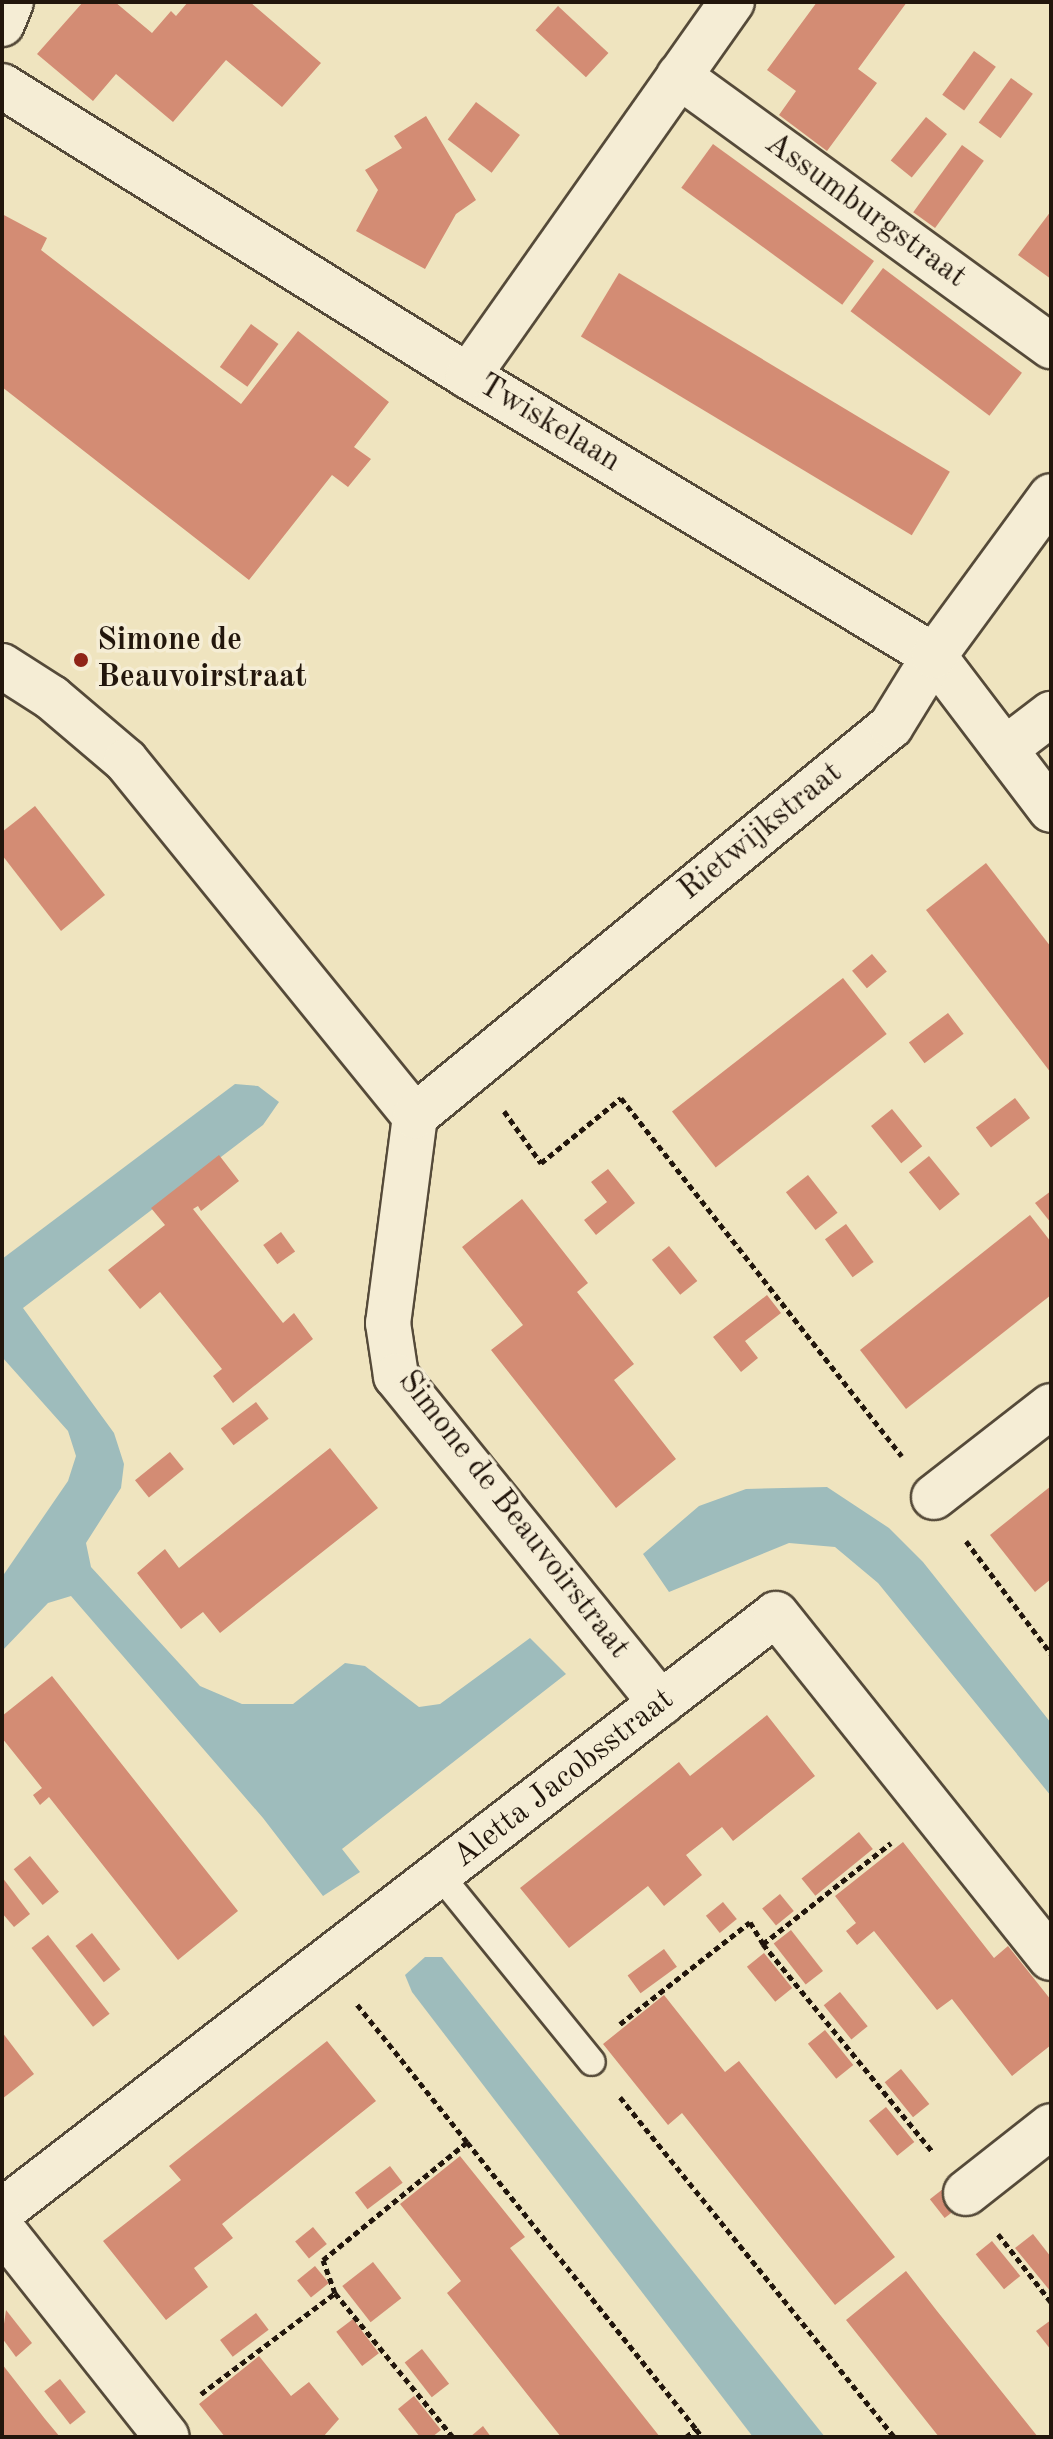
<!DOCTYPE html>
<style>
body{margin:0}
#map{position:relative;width:1053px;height:2439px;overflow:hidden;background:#efe4bf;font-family:"Old Standard TT",serif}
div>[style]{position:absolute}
.water>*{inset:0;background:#9ebcbc}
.building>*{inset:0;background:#d38c74;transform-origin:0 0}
.path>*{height:5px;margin-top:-2.5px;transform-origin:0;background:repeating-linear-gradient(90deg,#22160c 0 6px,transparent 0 10px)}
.roads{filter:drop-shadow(2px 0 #554a39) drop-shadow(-2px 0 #554a39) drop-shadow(0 2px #554a39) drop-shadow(0 -2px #554a39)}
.lane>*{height:26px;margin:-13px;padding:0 13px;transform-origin:13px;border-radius:13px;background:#f5edd5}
.street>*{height:44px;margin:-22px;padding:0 22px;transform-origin:22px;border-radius:22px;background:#f5edd5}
.secondary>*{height:44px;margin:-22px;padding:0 22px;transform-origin:22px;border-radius:22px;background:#f5edd5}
.dots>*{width:22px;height:22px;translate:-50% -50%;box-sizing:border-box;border:4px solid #f5edd5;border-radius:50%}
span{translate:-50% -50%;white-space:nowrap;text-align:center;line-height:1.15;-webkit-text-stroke:7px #f5edd5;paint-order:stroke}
.street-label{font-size:32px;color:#22160c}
.poi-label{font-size:32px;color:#22160c;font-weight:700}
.left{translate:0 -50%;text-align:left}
.frame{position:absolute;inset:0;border:4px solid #22160c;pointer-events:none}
</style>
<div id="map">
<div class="water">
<div style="clip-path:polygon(235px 1084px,258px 1086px,279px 1102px,263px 1125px,23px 1308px,114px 1433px,124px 1464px,121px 1488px,86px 1543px,91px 1567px,200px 1686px,242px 1704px,293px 1704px,345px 1663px,365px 1666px,419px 1707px,440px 1704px,530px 1638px,566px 1674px,342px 1849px,360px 1872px,323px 1896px,263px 1818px,71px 1596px,48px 1603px,2px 1651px,2px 1577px,68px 1481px,76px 1456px,68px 1431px,2px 1357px,2px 1259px)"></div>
<div style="clip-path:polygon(827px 1487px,889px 1528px,923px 1562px,1051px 1723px,1051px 1796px,878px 1583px,835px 1547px,789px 1543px,669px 1592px,643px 1554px,699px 1506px,746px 1489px)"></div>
<div style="clip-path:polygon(425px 1957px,442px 1957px,825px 2437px,753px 2437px,412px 1992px,405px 1975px)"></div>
</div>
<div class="building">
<div style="clip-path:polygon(83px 2px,115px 2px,152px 33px,171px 11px,176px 16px,188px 2px,250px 2px,321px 63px,282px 107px,226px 60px,173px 122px,116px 74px,93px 101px,37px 54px)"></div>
<div style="clip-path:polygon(817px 2px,907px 2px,858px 69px,877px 83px,827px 151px,779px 115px,796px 91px,767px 70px)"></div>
<div style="left:558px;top:6px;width:69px;height:33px;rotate:43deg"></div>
<div style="left:974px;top:51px;width:27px;height:54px;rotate:36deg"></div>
<div style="left:1011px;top:78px;width:27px;height:55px;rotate:36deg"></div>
<div style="left:476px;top:102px;width:55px;height:47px;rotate:37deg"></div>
<div style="clip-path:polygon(426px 116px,476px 200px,456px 214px,425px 269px,356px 231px,378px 190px,365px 170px,402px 148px,394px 136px)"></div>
<div style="left:926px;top:117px;width:27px;height:56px;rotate:39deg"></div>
<div style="left:713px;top:144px;width:199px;height:54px;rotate:36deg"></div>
<div style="left:962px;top:145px;width:27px;height:83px;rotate:36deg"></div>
<div style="clip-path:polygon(1051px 211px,1051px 279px,1018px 255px)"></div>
<div style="clip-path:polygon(2px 214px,47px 238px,41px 250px,241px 404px,298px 331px,389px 402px,354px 447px,371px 459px,348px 487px,332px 475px,249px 580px,2px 387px)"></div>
<div style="left:883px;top:268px;width:174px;height:54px;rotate:37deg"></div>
<div style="left:619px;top:273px;width:386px;height:74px;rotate:31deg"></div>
<div style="left:251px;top:324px;width:34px;height:53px;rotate:36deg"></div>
<div style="clip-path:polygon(35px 806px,105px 895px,61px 931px,2px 855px,2px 832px)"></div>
<div style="clip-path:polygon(986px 863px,1051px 947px,1051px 1073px,926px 910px)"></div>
<div style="left:872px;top:954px;width:23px;height:26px;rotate:50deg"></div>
<div style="left:843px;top:978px;width:71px;height:217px;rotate:52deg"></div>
<div style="left:948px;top:1013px;width:26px;height:49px;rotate:53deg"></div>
<div style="left:1015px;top:1098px;width:25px;height:49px;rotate:53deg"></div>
<div style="left:892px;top:1109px;width:48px;height:27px;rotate:51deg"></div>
<div style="clip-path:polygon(219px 1155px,239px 1181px,201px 1211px,198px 1206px,193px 1209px,283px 1323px,294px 1313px,313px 1339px,233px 1403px,213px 1376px,222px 1369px,160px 1292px,140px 1309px,108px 1270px,165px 1225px,151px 1208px)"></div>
<div style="left:929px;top:1156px;width:49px;height:26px;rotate:51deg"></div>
<div style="clip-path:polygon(608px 1169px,635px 1203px,596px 1235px,584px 1220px,607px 1202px,591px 1182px)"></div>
<div style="left:808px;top:1175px;width:48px;height:28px;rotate:52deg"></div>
<div style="clip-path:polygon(1051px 1191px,1051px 1223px,1035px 1203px)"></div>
<div style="clip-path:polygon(522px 1199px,588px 1283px,577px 1292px,634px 1364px,614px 1380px,676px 1459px,616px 1508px,491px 1350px,523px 1325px,462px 1247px)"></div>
<div style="clip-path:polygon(1030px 1215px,1051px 1242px,1051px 1295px,906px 1409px,860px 1350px)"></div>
<div style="left:846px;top:1224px;width:47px;height:26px;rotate:54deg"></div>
<div style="left:281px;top:1232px;width:24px;height:22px;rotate:54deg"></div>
<div style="left:669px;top:1246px;width:45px;height:22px;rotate:51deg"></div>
<div style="clip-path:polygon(767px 1295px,781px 1313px,745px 1341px,758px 1358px,741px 1372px,713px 1337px)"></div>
<div style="left:256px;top:1402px;width:21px;height:44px;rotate:53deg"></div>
<div style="clip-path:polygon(330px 1448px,378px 1508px,220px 1633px,203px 1612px,181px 1629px,137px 1573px,165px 1549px,179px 1568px)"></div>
<div style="left:170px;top:1452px;width:22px;height:45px;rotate:51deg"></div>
<div style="clip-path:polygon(1051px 1486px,1051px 1579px,1035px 1592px,990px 1535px)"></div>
<div style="clip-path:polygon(52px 1676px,238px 1911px,178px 1960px,49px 1797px,40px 1805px,33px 1795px,42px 1788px,2px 1738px,2px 1716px)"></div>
<div style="clip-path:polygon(767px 1715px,815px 1776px,733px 1841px,722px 1827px,686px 1855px,702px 1875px,664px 1906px,648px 1886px,569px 1948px,520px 1888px,679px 1762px,690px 1776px)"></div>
<div style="left:859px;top:1832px;width:22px;height:74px;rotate:51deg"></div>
<div style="clip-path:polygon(903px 1842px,994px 1958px,1008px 1946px,1051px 2000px,1051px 2045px,1012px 2076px,952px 1999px,937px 2010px,874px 1931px,857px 1945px,846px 1931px,856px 1923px,835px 1896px)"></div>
<div style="left:30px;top:1856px;width:46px;height:21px;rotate:51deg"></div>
<div style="clip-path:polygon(2px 1877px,30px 1914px,14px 1927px,2px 1913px)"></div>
<div style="left:780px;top:1894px;width:22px;height:23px;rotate:51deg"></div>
<div style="left:723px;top:1902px;width:22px;height:22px;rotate:51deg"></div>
<div style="left:791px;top:1930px;width:52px;height:22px;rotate:52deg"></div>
<div style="left:92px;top:1933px;width:46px;height:21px;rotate:52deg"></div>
<div style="left:48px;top:1935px;width:100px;height:21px;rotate:52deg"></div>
<div style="left:664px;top:1949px;width:22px;height:45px;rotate:54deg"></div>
<div style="left:764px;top:1953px;width:45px;height:22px;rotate:51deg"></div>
<div style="left:840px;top:1992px;width:44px;height:21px;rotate:51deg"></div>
<div style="clip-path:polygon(664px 1995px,725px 2072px,739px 2061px,895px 2257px,835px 2305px,682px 2113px,668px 2125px,603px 2044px)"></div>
<div style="left:825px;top:2030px;width:45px;height:22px;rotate:51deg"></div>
<div style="clip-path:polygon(2px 2032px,34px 2074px,2px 2099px)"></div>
<div style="clip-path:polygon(327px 2041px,376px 2101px,222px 2224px,233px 2238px,194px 2268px,208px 2287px,166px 2320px,103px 2241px,181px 2180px,169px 2166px)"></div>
<div style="left:901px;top:2069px;width:45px;height:21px;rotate:51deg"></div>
<div style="left:886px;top:2107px;width:45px;height:22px;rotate:51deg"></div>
<div style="clip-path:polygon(460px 2156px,525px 2237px,510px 2248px,660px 2437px,561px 2437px,447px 2293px,461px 2281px,400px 2204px)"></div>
<div style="left:390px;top:2166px;width:21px;height:44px;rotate:53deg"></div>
<div style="left:948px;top:2185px;width:24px;height:23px;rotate:52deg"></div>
<div style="left:313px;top:2227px;width:22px;height:23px;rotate:51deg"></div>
<div style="clip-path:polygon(1033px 2234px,1051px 2257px,1051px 2292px,1015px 2248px)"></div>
<div style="left:992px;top:2241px;width:45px;height:21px;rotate:51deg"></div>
<div style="left:373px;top:2262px;width:46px;height:39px;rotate:52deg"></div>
<div style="left:315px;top:2266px;width:22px;height:23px;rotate:51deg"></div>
<div style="clip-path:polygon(906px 2271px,937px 2311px,1038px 2437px,939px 2437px,846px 2320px)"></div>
<div style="clip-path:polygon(6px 2310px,32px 2343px,16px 2357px,2px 2338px)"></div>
<div style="left:256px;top:2313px;width:21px;height:45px;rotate:53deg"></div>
<div style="left:353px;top:2319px;width:43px;height:21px;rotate:53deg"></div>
<div style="clip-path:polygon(1051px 2320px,1051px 2350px,1036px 2331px)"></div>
<div style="left:422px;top:2349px;width:44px;height:22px;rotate:52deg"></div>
<div style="clip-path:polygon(259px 2356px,291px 2396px,309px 2382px,339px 2419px,323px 2437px,225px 2437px,199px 2404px)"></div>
<div style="clip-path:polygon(2px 2364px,45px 2419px,60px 2437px,2px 2437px)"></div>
<div style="left:60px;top:2379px;width:42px;height:20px;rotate:52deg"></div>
<div style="clip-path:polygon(414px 2396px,441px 2430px,432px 2437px,420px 2437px,398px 2409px)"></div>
<div style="clip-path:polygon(483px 2426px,491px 2437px,470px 2437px)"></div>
</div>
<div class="path">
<div style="left:504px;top:1111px;width:64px;rotate:54.6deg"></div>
<div style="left:541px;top:1163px;width:103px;rotate:-39.1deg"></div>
<div style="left:621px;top:1098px;width:455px;rotate:51.9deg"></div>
<div style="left:966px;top:1541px;width:141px;rotate:53deg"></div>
<div style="left:763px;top:1944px;width:267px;rotate:50.8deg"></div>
<div style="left:620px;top:2024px;width:165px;rotate:-38.1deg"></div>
<div style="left:750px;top:1922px;width:26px;rotate:59deg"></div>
<div style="left:763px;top:1944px;width:163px;rotate:-38.3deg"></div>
<div style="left:620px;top:2097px;width:437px;rotate:51.1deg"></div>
<div style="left:467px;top:2142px;width:367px;rotate:51.4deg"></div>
<div style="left:998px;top:2234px;width:86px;rotate:52.1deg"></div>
<div style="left:335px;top:2293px;width:186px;rotate:50.7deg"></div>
<div style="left:201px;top:2394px;width:168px;rotate:-37deg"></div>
<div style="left:335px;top:2293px;width:35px;rotate:-110deg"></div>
<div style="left:323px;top:2260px;width:186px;rotate:-39.3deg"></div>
<div style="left:467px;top:2142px;width:176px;rotate:-128.6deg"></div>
<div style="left:686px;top:2437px;width:13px;rotate:-39deg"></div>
<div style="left:696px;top:2429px;width:10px;rotate:53deg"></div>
</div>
<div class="roads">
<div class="lane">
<div style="left:439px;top:1874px;width:242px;rotate:50.9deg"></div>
</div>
<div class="street">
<div style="left:679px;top:76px;width:460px;rotate:36deg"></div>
<div style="left:2px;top:86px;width:549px;rotate:31.89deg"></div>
<div style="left:468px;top:376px;width:544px;rotate:31deg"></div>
<div style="left:934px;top:656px;width:193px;rotate:52.8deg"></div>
<div style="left:468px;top:376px;width:458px;rotate:-54.8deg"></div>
<div style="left:2px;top:666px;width:59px;rotate:32.6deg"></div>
<div style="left:52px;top:698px;width:97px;rotate:40.4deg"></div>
<div style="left:126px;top:761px;width:458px;rotate:50.9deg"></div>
<div style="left:415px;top:1116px;width:209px;rotate:97.4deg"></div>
<div style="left:388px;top:1323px;width:54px;rotate:81.4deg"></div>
<div style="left:396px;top:1376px;width:421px;rotate:51deg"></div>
<div style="left:1005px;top:749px;width:58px;rotate:-37.3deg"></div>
<div style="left:415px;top:1116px;width:615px;rotate:-39.33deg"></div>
<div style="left:891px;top:726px;width:82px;rotate:-58.4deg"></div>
<div style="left:934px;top:656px;width:198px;rotate:-53.8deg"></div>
<div style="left:934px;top:1497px;width:148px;rotate:-37.9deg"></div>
<div style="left:966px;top:2193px;width:108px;rotate:-38.2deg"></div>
<div style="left:2px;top:2211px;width:977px;rotate:-37.64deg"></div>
<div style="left:776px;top:1614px;width:440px;rotate:51.4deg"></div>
<div style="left:2px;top:2229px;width:265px;rotate:51.6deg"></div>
</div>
<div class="secondary">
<div style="left:2px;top:24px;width:24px;rotate:-68deg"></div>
</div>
</div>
<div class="dots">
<div style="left:81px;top:660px;background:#8f2418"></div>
</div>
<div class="street-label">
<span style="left:865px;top:211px;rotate:36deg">Assumburgstraat</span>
<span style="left:549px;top:424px;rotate:31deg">Twiskelaan</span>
<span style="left:761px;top:832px;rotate:-39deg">Rietwijkstraat</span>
<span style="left:513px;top:1515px;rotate:52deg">Simone de Beauvoirstraat</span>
<span style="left:564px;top:1779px;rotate:-38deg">Aletta Jacobsstraat</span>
</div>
<div class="poi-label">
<span class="left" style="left:97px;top:660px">Simone de<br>Beauvoirstraat</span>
</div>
<div class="frame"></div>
</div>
